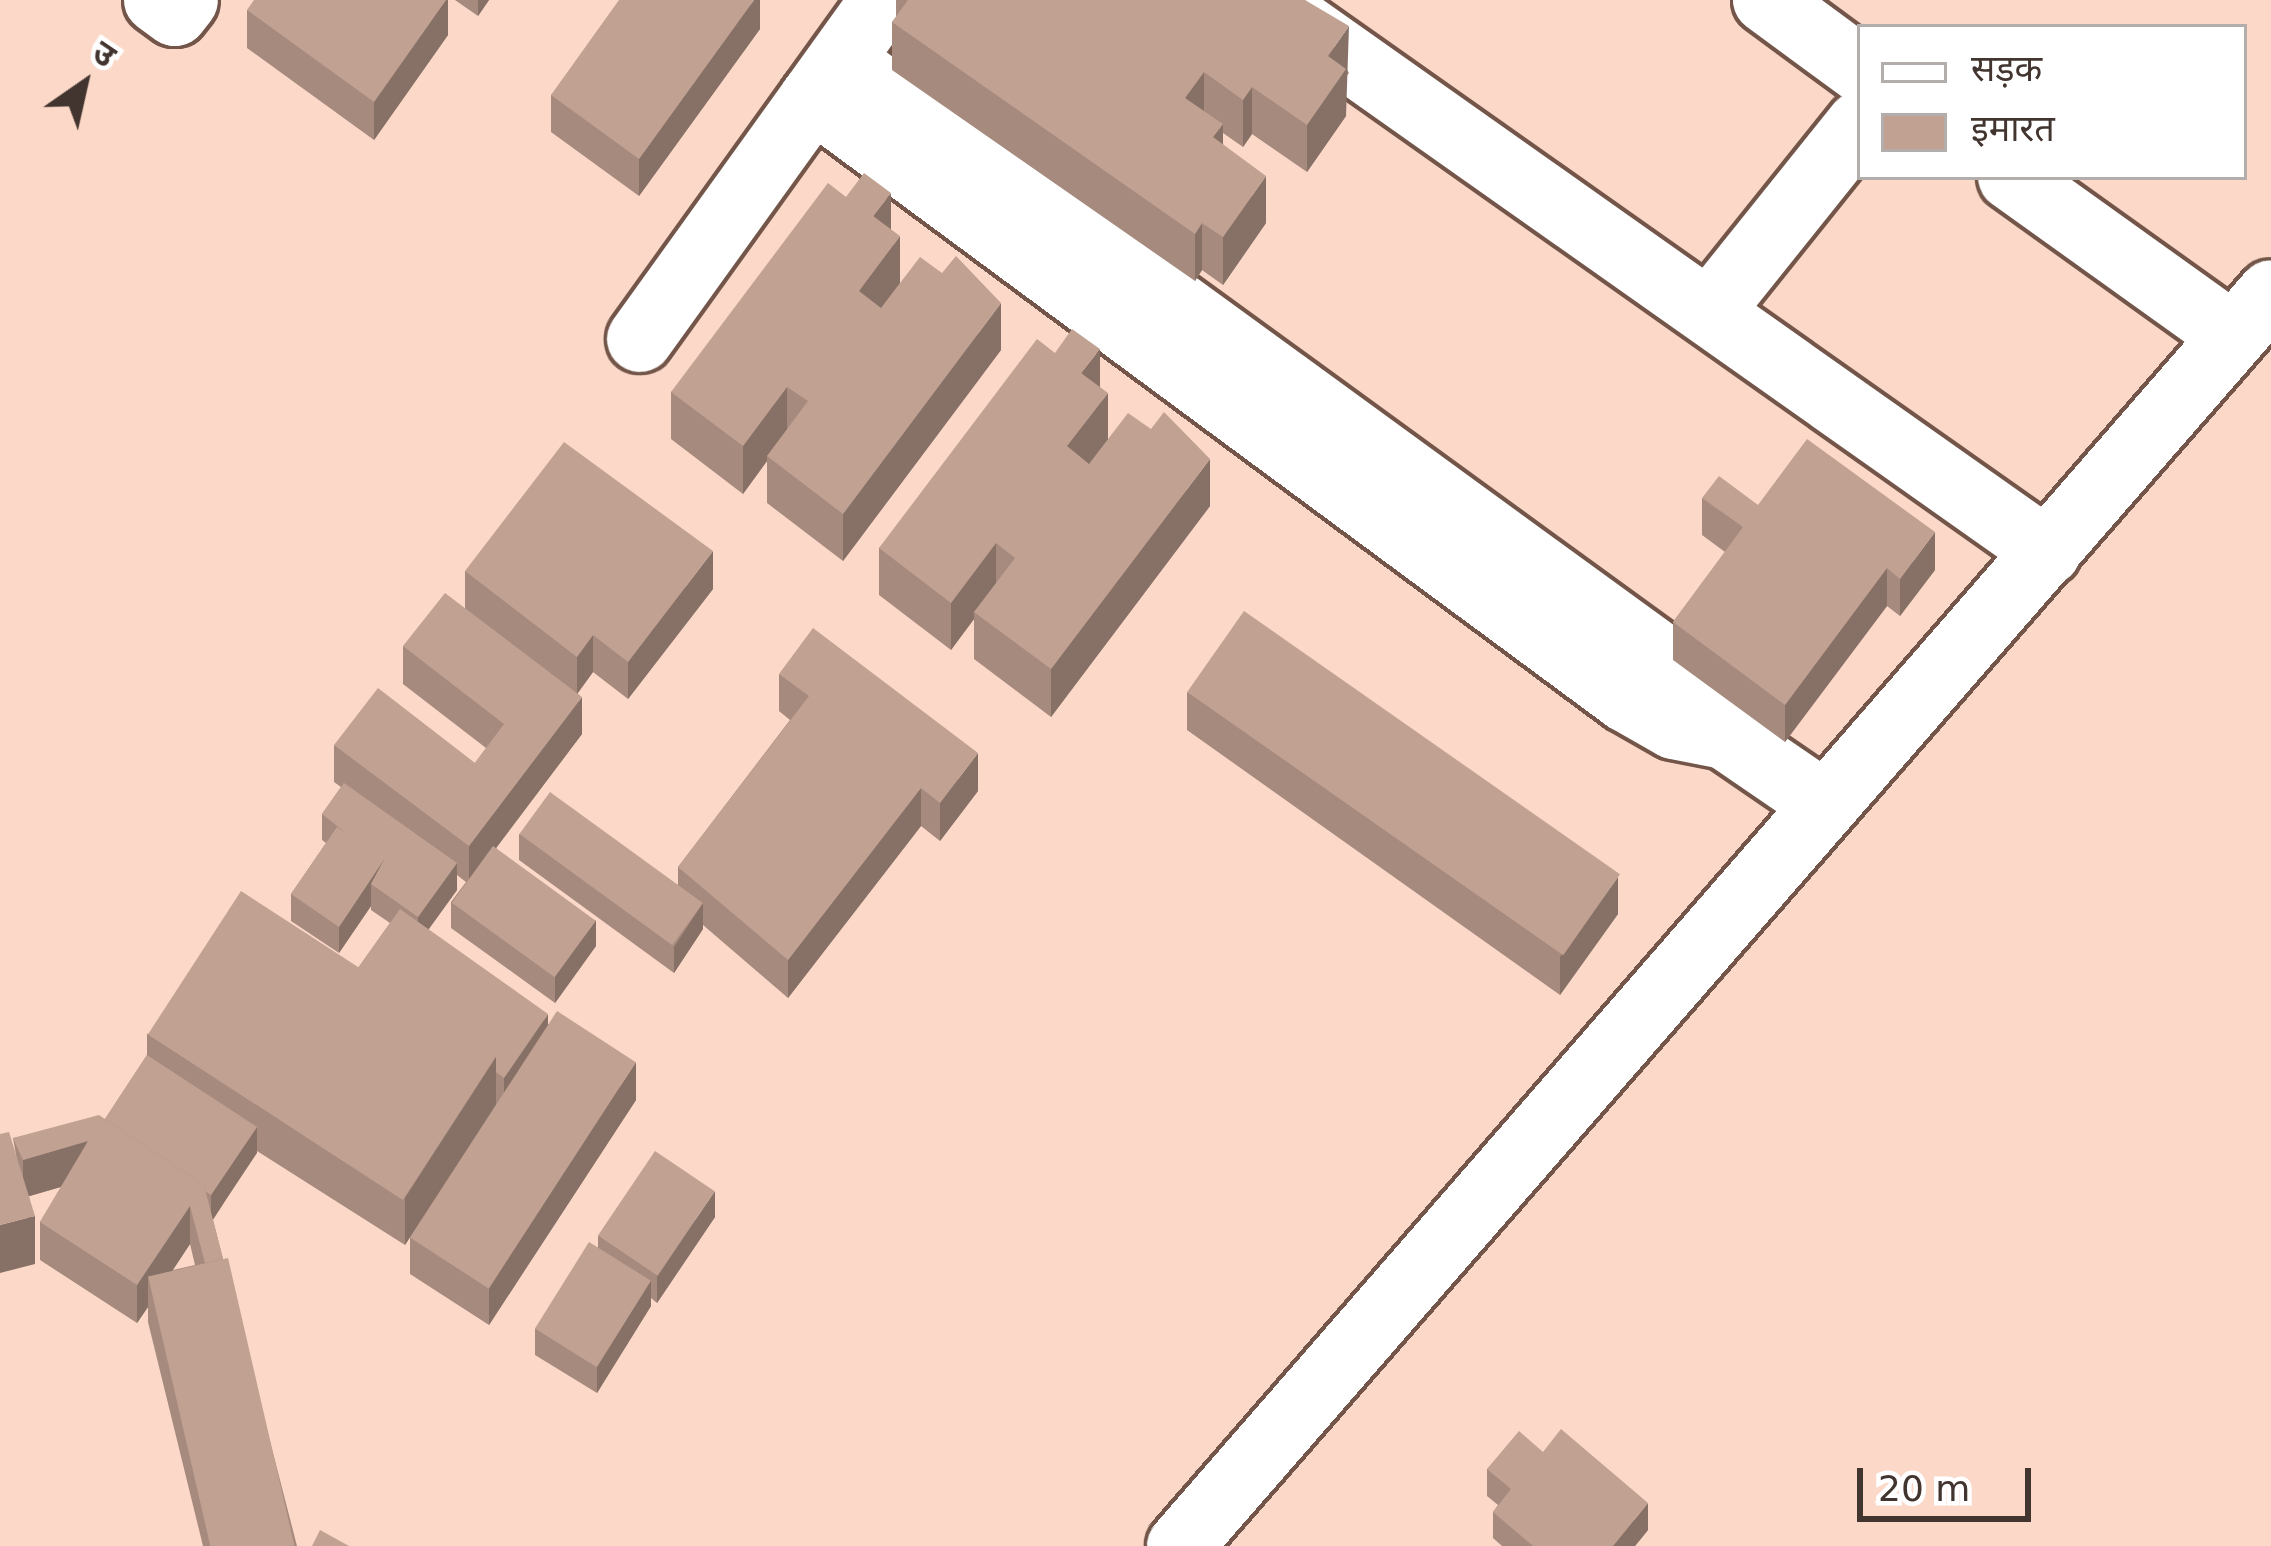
<!DOCTYPE html>
<meta charset="utf-8">
<style>
body{margin:0}
#map{position:relative;width:2271px;height:1546px;overflow:hidden;background:#fbd8c8;font-family:"DejaVu Sans","Noto Sans Devanagari",sans-serif}
div>[style]{position:absolute}
.roads{filter:drop-shadow(3px 0 #735649) drop-shadow(-3px 0 #735649) drop-shadow(0 3px #735649) drop-shadow(0 -3px #735649)}
.minor>*{height:66px;margin:-33px;padding:0 33px;transform-origin:33px;border-radius:33px;background:#fff}
.wall>*{inset:0;background:#a68a7e}
.shaded-wall>*{inset:0;background:#877166}
.building>*{inset:0;background:#c1a192;transform-origin:0 0}
span{translate:-50% -50%;white-space:nowrap;text-align:center;line-height:1.15;-webkit-text-stroke:9px #fff;paint-order:stroke}
.legend{position:absolute;left:1857px;top:24px;width:390px;height:156px;box-sizing:border-box;background:#fff;border:3px solid #b3aeab;margin:0;padding:15px 21px;list-style:none;font-size:36px;color:#42342e}
.legend li{display:flex;align-items:center;gap:24px;height:60px}
.legend b{width:60px;border:3px solid #b3aeab}
.north{position:absolute;left:24px;top:24px;width:120px;height:120px;-webkit-text-stroke:9px #fff;paint-order:stroke;rotate:34deg;font-size:33px;font-weight:700;line-height:48px;text-align:center;color:#42342e}
.north::after{content:'';display:block;margin:auto;width:42px;height:54px;background:#42342e;clip-path:polygon(50% 0,100% 100%,50% 72%,0 100%)}
.scale{position:absolute;left:1857px;top:1468px;width:174px;height:54px;box-sizing:border-box;border:6px solid #42342e;border-top:0;padding-left:15px;font-size:36px;line-height:42px;white-space:nowrap;color:#42342e;-webkit-text-stroke:9px #fff;paint-order:stroke}
</style>
<div id="map">
<div class="roads">
<div class="minor">
<div style="left:157px;top:0;width:22px;rotate:36deg"></div>
<div style="left:175px;top:13px;width:16px;rotate:-52deg"></div>
<div style="left:1266px;top:0;width:957px;rotate:35.22deg"></div>
<div style="left:1766px;top:0;width:117px;rotate:36.3deg"></div>
<div style="left:841px;top:60px;width:1013px;rotate:36.04deg"></div>
<div style="left:1660px;top:656px;width:56px;rotate:41.4deg"></div>
<div style="left:1702px;top:693px;width:49px;rotate:61.9deg"></div>
<div style="left:813px;top:98px;width:1010px;rotate:36.46deg"></div>
<div style="left:1625px;top:698px;width:56px;rotate:29.7deg"></div>
<div style="left:1674px;top:726px;width:52px;rotate:11.1deg"></div>
<div style="left:1725px;top:736px;width:119px;rotate:34.4deg"></div>
<div style="left:2011px;top:177px;width:273px;rotate:35.6deg"></div>
<div style="left:1710px;top:311px;width:240px;rotate:-51.3deg"></div>
<div style="left:640px;top:339px;width:418px;rotate:-54.3deg"></div>
<div style="left:1180px;top:1546px;width:1661px;rotate:-48.95deg"></div>
</div>
</div>
<div class="wall">
<div style="clip-path:polygon(448px 0,448px 35px,374px 140px,247px 48px,247px 10px)"></div>
<div style="clip-path:polygon(455px 0,489px 0,478px 16px)"></div>
<div style="clip-path:polygon(760px 0,760px 29px,639px 196px,551px 132px,551px 95px)"></div>
<div style="clip-path:polygon(896px 0,1305px 0,1349px 73px,1346px 77px,1346px 116px,1307px 172px,1252px 134px,1243px 147px,1223px 133px,1223px 144px,1266px 223px,1223px 285px,1202px 270px,1195px 281px,892px 70px,892px 22px,896px 17px)"></div>
<div style="clip-path:polygon(891px 230px,900px 283px,1001px 350px,843px 561px,767px 503px,767px 461px,743px 494px,671px 439px,671px 392px)"></div>
<div style="clip-path:polygon(1100px 387px,1108px 440px,1210px 506px,1051px 717px,974px 659px,974px 619px,951px 650px,879px 595px,879px 548px)"></div>
<div style="clip-path:polygon(1702px 498px,1758px 505px,1935px 570px,1900px 616px,1887px 606px,1785px 742px,1673px 660px,1673px 622px,1725px 552px,1702px 535px)"></div>
<div style="clip-path:polygon(evenodd,465px 571px,713px 589px,628px 699px,593px 672px,578px 693px,582px 734px,496px 848px,596px 946px,555px 1003px,451px 928px,451px 902px,466px 882px,457px 875px,457px 890px,428px 930px,548px 1024px,636px 1100px,489px 1325px,410px 1274px,410px 1237px,405px 1245px,257px 1151px,213px 1220px,297px 1546px,203px 1546px,148px 1322px,148px 1307px,137px 1323px,40px 1260px,40px 1222px,61px 1187px,29px 1196px,35px 1264px,13px 1138px,105px 1119px,147px 1055px,147px 1034px,358px 968px,390px 923px,371px 910px,371px 906px,339px 953px,291px 921px,291px 894px,326px 843px,322px 840px,322px 814px,341px 787px,334px 782px,334px 745px,475px 763px,486px 748px,403px 684px,403px 646px,465px 608px,465px 571px,190px 1244px,195px 1265px,173px 1270px,190px 1244px)"></div>
<div style="clip-path:polygon(779px 674px,978px 791px,940px 841px,921px 826px,788px 998px,703px 925px,703px 929px,674px 973px,519px 860px,519px 834px,678px 885px,678px 867px,790px 720px,779px 711px)"></div>
<div style="clip-path:polygon(1187px 692px,1618px 914px,1560px 995px,1187px 730px)"></div>
<div style="clip-path:polygon(715px 1217px,657px 1303px,651px 1298px,651px 1306px,597px 1393px,535px 1355px,535px 1329px,598px 1247px,598px 1236px)"></div>
<div style="clip-path:polygon(1543px 1452px,1648px 1530px,1635px 1546px,1502px 1546px,1493px 1538px,1493px 1512px,1498px 1505px,1487px 1496px,1487px 1469px)"></div>
</div>
<div class="shaded-wall">
<div style="clip-path:polygon(446px 0,448px 0,448px 35px,374px 140px,374px 102px)"></div>
<div style="clip-path:polygon(478px 0,489px 0,478px 16px)"></div>
<div style="clip-path:polygon(754px 0,760px 0,760px 29px,639px 196px,639px 159px)"></div>
<div style="clip-path:polygon(1349px 26px,1346px 116px,1307px 172px,1307px 125px,1328px 56px)"></div>
<div style="clip-path:polygon(1204px 72px,1204px 119px,1185px 98px)"></div>
<div style="clip-path:polygon(1252px 87px,1252px 134px,1243px 147px,1243px 100px)"></div>
<div style="clip-path:polygon(1223px 124px,1223px 171px,1213px 137px)"></div>
<div style="clip-path:polygon(1266px 176px,1266px 223px,1223px 285px,1223px 237px)"></div>
<div style="clip-path:polygon(891px 193px,891px 240px,873px 216px)"></div>
<div style="clip-path:polygon(1202px 223px,1202px 270px,1195px 281px,1195px 234px)"></div>
<div style="clip-path:polygon(900px 236px,900px 283px,859px 338px,859px 291px)"></div>
<div style="clip-path:polygon(1001px 303px,1001px 350px,843px 561px,843px 514px)"></div>
<div style="clip-path:polygon(1100px 349px,1100px 396px,1081px 373px)"></div>
<div style="clip-path:polygon(787px 387px,787px 434px,767px 456px,767px 461px,743px 494px,743px 446px)"></div>
<div style="clip-path:polygon(1108px 393px,1108px 440px,1067px 493px,1067px 446px)"></div>
<div style="clip-path:polygon(1210px 459px,1210px 506px,1051px 717px,1051px 669px)"></div>
<div style="clip-path:polygon(1935px 532px,1935px 570px,1900px 616px,1900px 579px)"></div>
<div style="clip-path:polygon(996px 543px,996px 590px,974px 612px,974px 619px,951px 650px,951px 603px)"></div>
<div style="clip-path:polygon(713px 551px,713px 589px,628px 699px,628px 662px)"></div>
<div style="clip-path:polygon(1887px 568px,1887px 606px,1785px 742px,1785px 705px)"></div>
<div style="clip-path:polygon(593px 635px,593px 672px,577px 694px,577px 657px)"></div>
<div style="clip-path:polygon(582px 697px,582px 734px,469px 884px,469px 846px)"></div>
<div style="clip-path:polygon(978px 753px,978px 791px,940px 841px,940px 803px)"></div>
<div style="clip-path:polygon(921px 788px,921px 826px,788px 998px,788px 960px)"></div>
<div style="clip-path:polygon(385px 858px,371px 884px,371px 906px,339px 953px,339px 927px)"></div>
<div style="clip-path:polygon(457px 863px,457px 890px,418px 944px,418px 917px)"></div>
<div style="clip-path:polygon(1618px 877px,1618px 914px,1560px 995px,1560px 957px)"></div>
<div style="clip-path:polygon(703px 903px,703px 929px,674px 973px,674px 947px)"></div>
<div style="clip-path:polygon(596px 920px,596px 946px,555px 1003px,555px 976px)"></div>
<div style="clip-path:polygon(548px 1014px,548px 1041px,504px 1105px,504px 1078px)"></div>
<div style="clip-path:polygon(496px 1057px,496px 1105px,405px 1245px,405px 1198px)"></div>
<div style="clip-path:polygon(636px 1062px,636px 1100px,489px 1325px,489px 1287px)"></div>
<div style="clip-path:polygon(257px 1127px,257px 1153px,211px 1222px,211px 1195px)"></div>
<div style="clip-path:polygon(88px 1141px,88px 1179px,23px 1198px,23px 1160px)"></div>
<div style="clip-path:polygon(715px 1191px,715px 1217px,657px 1303px,657px 1276px)"></div>
<div style="clip-path:polygon(190px 1206px,190px 1244px,154px 1298px,148px 1275px,148px 1307px,137px 1323px,137px 1285px)"></div>
<div style="clip-path:polygon(35px 1216px,35px 1264px,0 1273px,0 1225px)"></div>
<div style="clip-path:polygon(651px 1280px,651px 1306px,597px 1393px,597px 1366px)"></div>
<div style="clip-path:polygon(1648px 1503px,1648px 1530px,1635px 1546px,1613px 1546px)"></div>
</div>
<div class="building">
<div style="clip-path:polygon(254px 0,446px 0,374px 102px,247px 10px)"></div>
<div style="clip-path:polygon(619px 0,754px 0,639px 159px,551px 95px)"></div>
<div style="clip-path:polygon(908px 0,1305px 0,1349px 26px,1328px 56px,1346px 69px,1307px 125px,1252px 87px,1243px 100px,1204px 72px,1185px 98px,1223px 124px,1213px 137px,1266px 176px,1223px 237px,1202px 223px,1195px 234px,892px 22px)"></div>
<div style="clip-path:polygon(864px 173px,891px 193px,873px 216px,900px 236px,859px 291px,881px 308px,920px 257px,942px 273px,956px 256px,1001px 303px,843px 514px,767px 456px,808px 401px,787px 387px,743px 446px,671px 392px,828px 183px,846px 197px)"></div>
<div style="clip-path:polygon(1072px 329px,1100px 349px,1081px 373px,1108px 393px,1067px 446px,1089px 464px,1128px 413px,1151px 429px,1164px 412px,1210px 459px,1051px 669px,974px 612px,1015px 558px,996px 543px,951px 603px,879px 548px,1037px 339px,1055px 353px)"></div>
<div style="clip-path:polygon(1807px 439px,1935px 532px,1900px 579px,1887px 568px,1785px 705px,1673px 622px,1743px 527px,1702px 498px,1719px 476px,1758px 505px)"></div>
<div style="clip-path:polygon(564px 442px,713px 551px,628px 662px,593px 635px,577px 657px,465px 571px)"></div>
<div style="clip-path:polygon(445px 593px,582px 697px,469px 846px,334px 745px,378px 688px,475px 763px,504px 724px,403px 646px)"></div>
<div style="left:1244px;top:611px;width:459px;height:99px;rotate:35deg"></div>
<div style="clip-path:polygon(813px 628px,978px 753px,940px 803px,921px 788px,788px 960px,678px 867px,809px 696px,779px 674px)"></div>
<div style="clip-path:polygon(344px 783px,457px 863px,418px 917px,371px 884px,385px 858px,339px 927px,291px 894px,337px 827px,346px 833px,322px 814px)"></div>
<div style="left:550px;top:792px;width:189px;height:52px;rotate:36deg"></div>
<div style="left:493px;top:846px;width:127px;height:70px;rotate:36deg"></div>
<div style="left:241px;top:891px;width:304px;height:171px;rotate:33deg"></div>
<div style="clip-path:polygon(400px 909px,548px 1014px,504px 1078px,496px 1072px,496px 1057px,358px 968px)"></div>
<div style="left:557px;top:1011px;width:94px;height:270px;rotate:33deg"></div>
<div style="clip-path:polygon(147px 1055px,257px 1127px,211px 1195px,206px 1192px,204px 1185px,105px 1119px)"></div>
<div style="clip-path:polygon(99px 1115px,204px 1185px,223px 1259px,205px 1263px,190px 1206px,137px 1285px,40px 1222px,88px 1141px,23px 1160px,13px 1138px)"></div>
<div style="clip-path:polygon(9px 1132px,35px 1216px,0 1225px,0 1134px)"></div>
<div style="left:655px;top:1151px;width:72px;height:102px;rotate:34deg"></div>
<div style="left:589px;top:1242px;width:73px;height:102px;rotate:32deg"></div>
<div style="left:228px;top:1258px;width:296px;height:82px;rotate:77deg"></div>
<div style="clip-path:polygon(1561px 1429px,1648px 1503px,1613px 1546px,1533px 1546px,1493px 1512px,1511px 1489px,1487px 1469px,1519px 1431px,1543px 1452px)"></div>
<div style="clip-path:polygon(320px 1530px,349px 1546px,312px 1546px)"></div>
</div>
<ul class="legend">
<li><b style="height:15px;background:#fff"></b>सड़क</li>
<li><b style="height:33px;background:#c1a192"></b>इमारत</li>
</ul>
<div class="north">उ</div>
<div class="scale">20 m</div>
</div>
